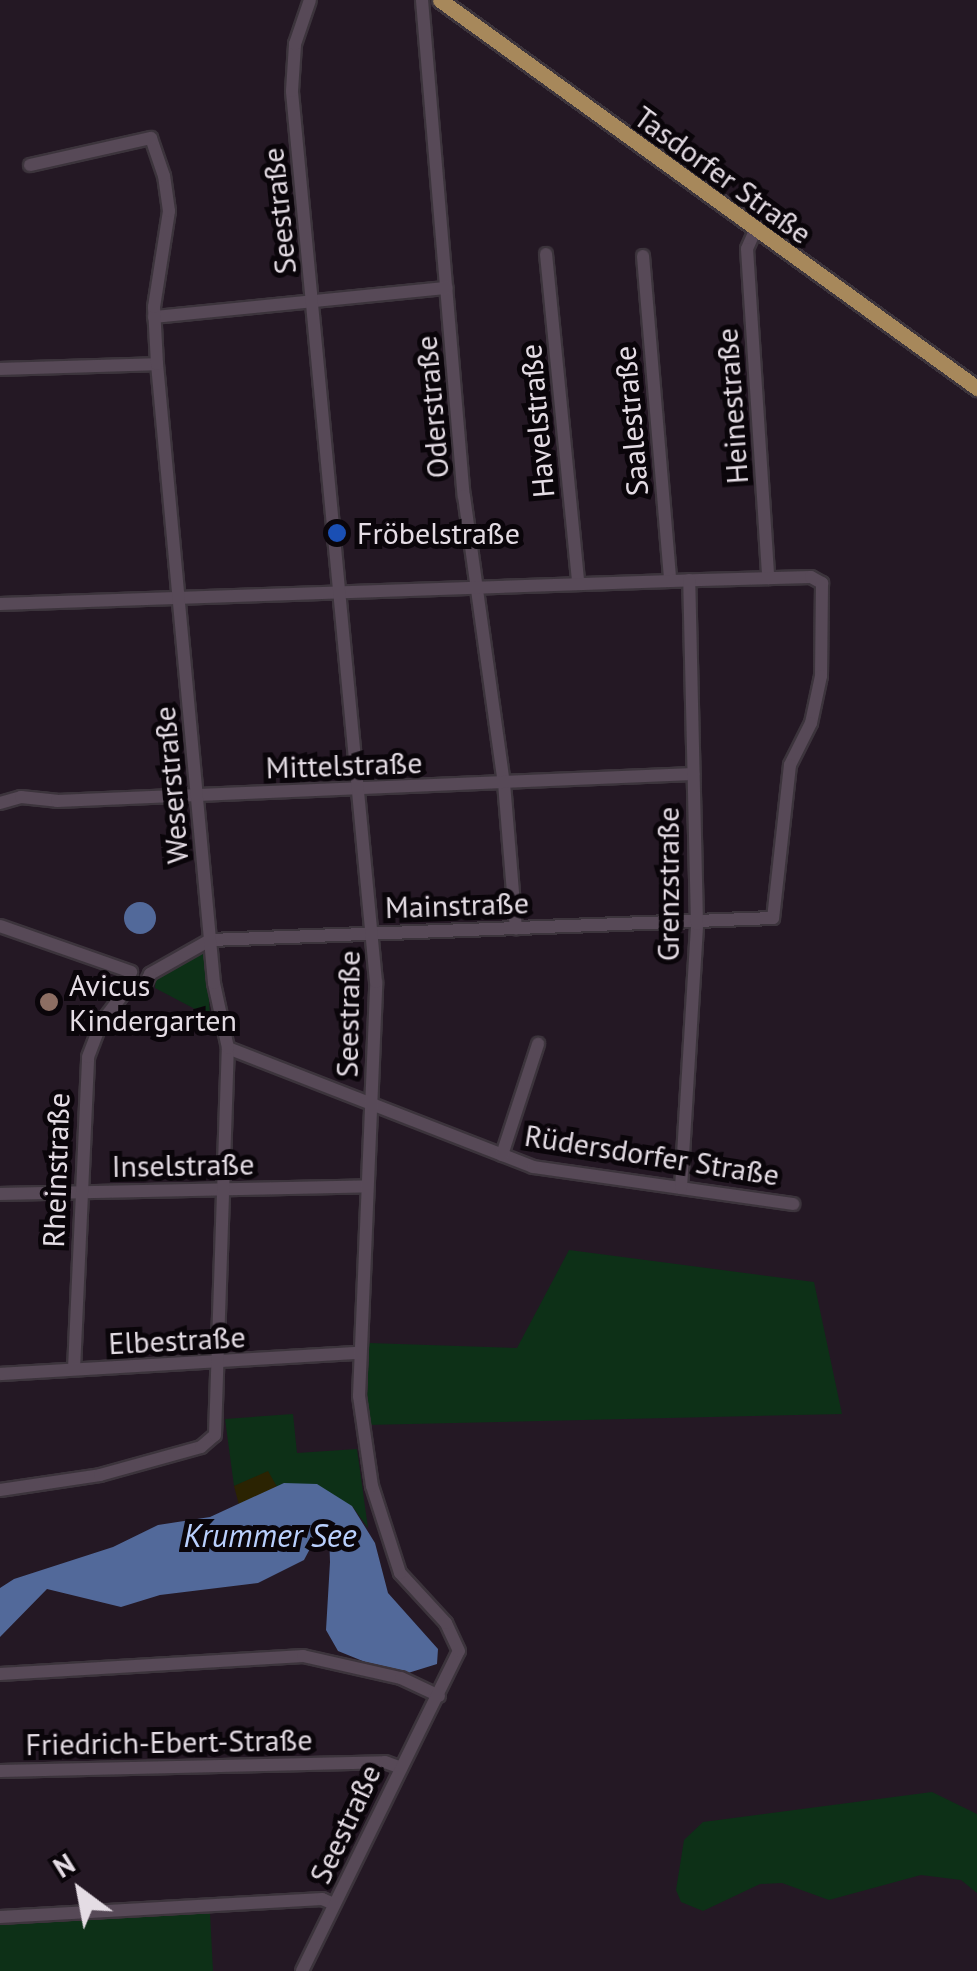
<!DOCTYPE html>
<meta charset="utf-8">
<style>
body{margin:0}
#map{position:relative;width:977px;height:1971px;overflow:hidden;background:#241824;font-family:"PT Sans",sans-serif}
div>[style]{position:absolute}
.green>*{inset:0;background:#0d3017}
.sand>*{inset:0;background:#2b2302}
.water>*{inset:0;background:#52699a}
.round{border-radius:50%}
.roads{filter:drop-shadow(2px 0 #3c343c) drop-shadow(-2px 0 #3c343c) drop-shadow(0 2px #3c343c) drop-shadow(0 -2px #3c343c)}
.minor>*{height:12px;margin:-6px;padding:0 6px;transform-origin:6px;border-radius:6px;background:#574957}
.major>*{height:15px;margin:-7.5px;padding:0 7.5px;transform-origin:7.5px;border-radius:7.5px;background:#a7885b}
.dots>*{width:28px;height:28px;translate:-50% -50%;box-sizing:border-box;border:5px solid #0a050a;border-radius:50%}
span{translate:-50% -50%;white-space:nowrap;text-align:center;line-height:1.15;-webkit-text-stroke:10px #0a050a;paint-order:stroke}
.street-label{font-size:30px;color:#e4dce4}
.poi-label{font-size:30px;color:#e4dce4}
.left{translate:0 -50%;text-align:left}
.water-label{font-size:32px;color:#bad0fd;font-style:italic}
.north{position:absolute;left:30px;top:1841px;width:100px;height:100px;-webkit-text-stroke:8px #0a050a;paint-order:stroke;rotate:328deg;font-size:28px;font-weight:700;line-height:40px;text-align:center;color:#e4dce4}
.north::after{content:'';display:block;margin:auto;width:35px;height:45px;background:#e4dce4;clip-path:polygon(50% 0,100% 100%,50% 72%,0 100%)}
</style>
<div id="map">
<div class="green">
<div style="clip-path:polygon(206px 948px,210px 1017px,155px 988px,156px 976px)"></div>
<div style="clip-path:polygon(569px 1250px,814px 1282px,842px 1414px,366px 1425px,369px 1343px,517px 1348px)"></div>
<div style="clip-path:polygon(293px 1414px,297px 1453px,357px 1449px,368px 1528px,352px 1506px,284px 1483px,277px 1487px,268px 1472px,234px 1486px,225px 1419px)"></div>
<div style="clip-path:polygon(932px 1792px,977px 1814px,977px 1893px,961px 1880px,921px 1875px,829px 1900px,782px 1883px,760px 1884px,703px 1911px,681px 1902px,676px 1890px,684px 1840px,703px 1822px)"></div>
<div style="clip-path:polygon(210px 1913px,213px 1971px,0 1971px,0 1925px)"></div>
</div>
<div class="sand">
<div style="clip-path:polygon(268px 1471px,277px 1487px,239px 1505px,234px 1486px)"></div>
</div>
<div class="water">
<div class="round" style="left:124px;top:902px;width:32px;height:32px"></div>
<div style="clip-path:polygon(284px 1483px,317px 1484px,352px 1506px,375px 1543px,388px 1593px,438px 1649px,437px 1664px,408px 1673px,385px 1670px,338px 1651px,326px 1630px,330px 1562px,329px 1533px,321px 1528px,304px 1560px,258px 1583px,160px 1595px,121px 1607px,47px 1589px,0 1637px,0 1588px,14px 1579px,113px 1547px,158px 1525px,210px 1517px)"></div>
</div>
<div class="roads">
<div class="minor">
<div style="left:422px;top:0;width:498px;rotate:85.2deg"></div>
<div style="left:464px;top:496px;width:290px;rotate:82.1deg"></div>
<div style="left:504px;top:783px;width:146px;rotate:85.3deg"></div>
<div style="left:754px;top:233px;width:17px;rotate:114deg"></div>
<div style="left:747px;top:249px;width:330px;rotate:86.3deg"></div>
<div style="left:546px;top:254px;width:331px;rotate:84.4deg"></div>
<div style="left:643px;top:256px;width:325px;rotate:85.2deg"></div>
<div style="left:154px;top:317px;width:294px;rotate:-5.7deg"></div>
<div style="left:0;top:369px;width:157px;rotate:-1.8deg"></div>
<div style="left:0;top:604px;width:701px;rotate:-1.96deg"></div>
<div style="left:701px;top:580px;width:110px;rotate:-1.6deg"></div>
<div style="left:811px;top:577px;width:13px;rotate:29deg"></div>
<div style="left:822px;top:583px;width:93px;rotate:90.6deg"></div>
<div style="left:821px;top:676px;width:48px;rotate:102deg"></div>
<div style="left:811px;top:723px;width:47px;rotate:116.6deg"></div>
<div style="left:790px;top:765px;width:154px;rotate:96.3deg"></div>
<div style="left:773px;top:918px;width:563px;rotate:177.76deg"></div>
<div style="left:210px;top:940px;width:69px;rotate:150.5deg"></div>
<div style="left:0;top:803px;width:22px;rotate:-16deg"></div>
<div style="left:21px;top:797px;width:36px;rotate:6deg"></div>
<div style="left:57px;top:801px;width:637px;rotate:-2.43deg"></div>
<div style="left:0;top:926px;width:139px;rotate:19.3deg"></div>
<div style="left:129px;top:979px;width:17px;rotate:40deg"></div>
<div style="left:142px;top:990px;width:18px;rotate:-63deg"></div>
<div style="left:228px;top:1048px;width:327px;rotate:21.3deg"></div>
<div style="left:533px;top:1167px;width:263px;rotate:8.1deg"></div>
<div style="left:502px;top:1155px;width:117px;rotate:-72deg"></div>
<div style="left:681px;top:1188px;width:264px;rotate:-86.5deg"></div>
<div style="left:697px;top:924px;width:344px;rotate:-91.3deg"></div>
<div style="left:0;top:1194px;width:367px;rotate:-1.2deg"></div>
<div style="left:74px;top:1369px;width:312px;rotate:-87.4deg"></div>
<div style="left:88px;top:1057px;width:36px;rotate:-69deg"></div>
<div style="left:101px;top:1023px;width:48px;rotate:-52.7deg"></div>
<div style="left:0;top:1374px;width:358px;rotate:-3.4deg"></div>
<div style="left:0;top:1490px;width:101px;rotate:-8.5deg"></div>
<div style="left:100px;top:1475px;width:105px;rotate:-15.5deg"></div>
<div style="left:201px;top:1447px;width:18px;rotate:-41deg"></div>
<div style="left:215px;top:1435px;width:387px;rotate:-88.1deg"></div>
<div style="left:228px;top:1048px;width:66px;rotate:-102.2deg"></div>
<div style="left:214px;top:983px;width:622px;rotate:-95.26deg"></div>
<div style="left:157px;top:364px;width:57px;rotate:-93deg"></div>
<div style="left:154px;top:307px;width:97px;rotate:-81.1deg"></div>
<div style="left:169px;top:211px;width:35px;rotate:-98deg"></div>
<div style="left:164px;top:176px;width:40px;rotate:-108.9deg"></div>
<div style="left:151px;top:138px;width:124px;rotate:167.4deg"></div>
<div style="left:0;top:1674px;width:304px;rotate:-3.4deg"></div>
<div style="left:303px;top:1656px;width:100px;rotate:12.7deg"></div>
<div style="left:401px;top:1678px;width:42px;rotate:25.3deg"></div>
<div style="left:0;top:1771px;width:385px;rotate:-1.3deg"></div>
<div style="left:385px;top:1762px;width:15px;rotate:20deg"></div>
<div style="left:0;top:1917px;width:323px;rotate:-3.2deg"></div>
<div style="left:322px;top:1899px;width:13px;rotate:23deg"></div>
<div style="left:302px;top:1971px;width:356px;rotate:-63.9deg"></div>
<div style="left:459px;top:1651px;width:31px;rotate:-115deg"></div>
<div style="left:446px;top:1623px;width:68px;rotate:-132.6deg"></div>
<div style="left:400px;top:1573px;width:91px;rotate:-107.8deg"></div>
<div style="left:372px;top:1486px;width:91px;rotate:-98.2deg"></div>
<div style="left:359px;top:1396px;width:414px;rotate:-87.6deg"></div>
<div style="left:376px;top:982px;width:895px;rotate:-95.39deg"></div>
<div style="left:292px;top:91px;width:47px;rotate:-86.3deg"></div>
<div style="left:295px;top:44px;width:46px;rotate:-71.2deg"></div>
</div>
<div class="major">
<div style="left:440px;top:0;width:663px;rotate:35.85deg"></div>
</div>
</div>
<div class="dots">
<div style="left:337px;top:533px;background:#1a4fb4"></div>
<div style="left:49px;top:1002px;background:#8d6e63"></div>
</div>
<div class="street-label">
<span style="left:723px;top:175px;rotate:36deg">Tasdorfer Straße</span>
<span style="left:279px;top:211px;rotate:-96deg">Seestraße</span>
<span style="left:732px;top:406px;rotate:-94deg">Heinestraße</span>
<span style="left:432px;top:407px;rotate:-95deg">Oderstraße</span>
<span style="left:537px;top:421px;rotate:-95deg">Havelstraße</span>
<span style="left:631px;top:421px;rotate:-95deg">Saalestraße</span>
<span style="left:344px;top:765px;rotate:-2deg">Mittelstraße</span>
<span style="left:171px;top:785px;rotate:-95deg">Weserstraße</span>
<span style="left:668px;top:884px;rotate:-90deg">Grenzstraße</span>
<span style="left:457px;top:905px;rotate:-2deg">Mainstraße</span>
<span style="left:348px;top:1014px;rotate:-89deg">Seestraße</span>
<span style="left:652px;top:1155px;rotate:9deg">Rüdersdorfer Straße</span>
<span style="left:183px;top:1165px;rotate:-1deg">Inselstraße</span>
<span style="left:56px;top:1170px;rotate:-88deg">Rheinstraße</span>
<span style="left:177px;top:1340px;rotate:-3deg">Elbestraße</span>
<span style="left:169px;top:1742px;rotate:-1deg">Friedrich-Ebert-Straße</span>
<span style="left:345px;top:1824px;rotate:-65deg">Seestraße</span>
</div>
<div class="poi-label">
<span class="left" style="left:357px;top:533px">Fröbelstraße</span>
<span class="left" style="left:69px;top:1002px">Avicus<br>Kindergarten</span>
</div>
<div class="water-label">
<span style="left:270px;top:1535px">Krummer See</span>
</div>
<div class="north">N</div>
</div>
